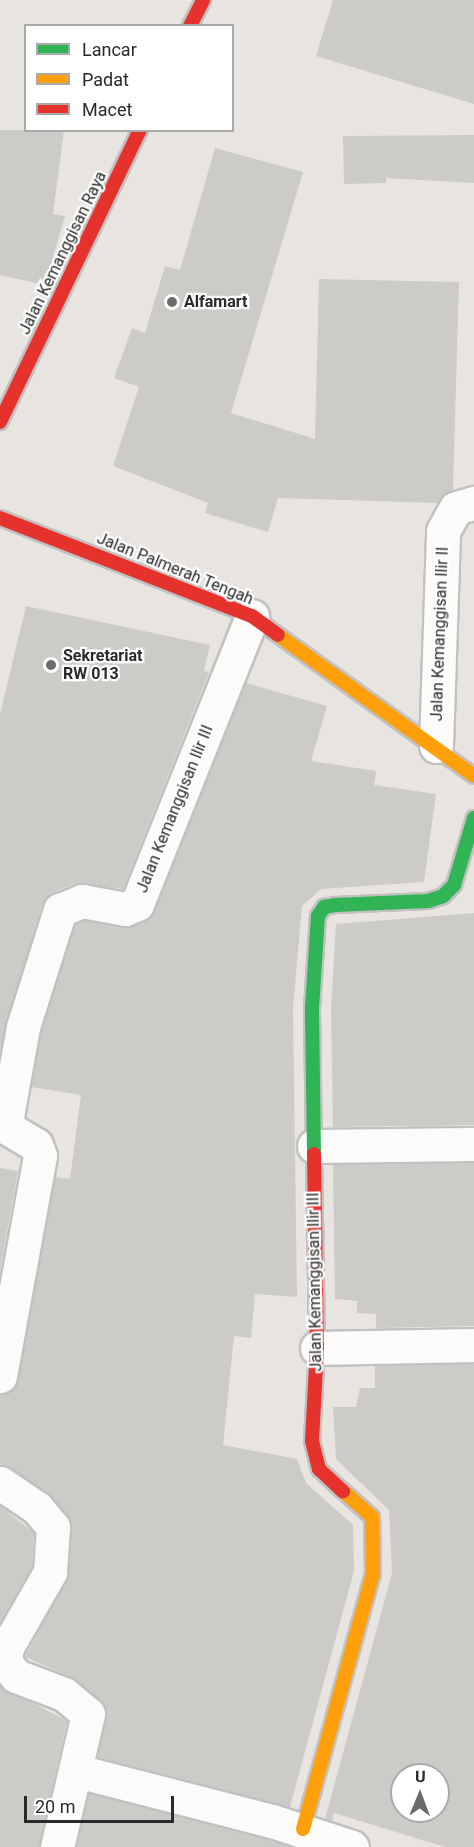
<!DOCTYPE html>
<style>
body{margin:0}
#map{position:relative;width:474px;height:1847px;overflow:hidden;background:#e8e5e0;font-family:Roboto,sans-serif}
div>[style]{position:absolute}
.building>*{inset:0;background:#cdcbc7}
.roads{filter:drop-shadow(2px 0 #c2c1c1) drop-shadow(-2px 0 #c2c1c1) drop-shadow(0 2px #c2c1c1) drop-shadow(0 -2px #c2c1c1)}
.street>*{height:33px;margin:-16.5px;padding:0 16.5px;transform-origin:16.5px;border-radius:16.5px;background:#fcfbfa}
.fast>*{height:14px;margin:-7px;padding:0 7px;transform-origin:7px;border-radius:7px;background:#30b455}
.slow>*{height:14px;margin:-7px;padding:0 7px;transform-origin:7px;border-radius:7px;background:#ff9f0a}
.jam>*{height:14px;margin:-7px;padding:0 7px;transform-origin:7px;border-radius:7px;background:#e5322d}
.dots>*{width:16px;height:16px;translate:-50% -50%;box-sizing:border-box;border:3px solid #fff;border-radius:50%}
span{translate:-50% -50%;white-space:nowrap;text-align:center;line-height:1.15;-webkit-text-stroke:4.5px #fff;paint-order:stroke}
.street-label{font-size:16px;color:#2a2a2a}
.poi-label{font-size:16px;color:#2a2a2a;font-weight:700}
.left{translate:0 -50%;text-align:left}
.legend{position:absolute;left:24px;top:24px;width:210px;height:108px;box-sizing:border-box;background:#fff;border:2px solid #aaa;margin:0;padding:8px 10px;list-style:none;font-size:18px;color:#2a2a2a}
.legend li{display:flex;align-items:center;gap:12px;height:30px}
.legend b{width:30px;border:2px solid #aaa}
.north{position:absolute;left:390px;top:1763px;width:60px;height:60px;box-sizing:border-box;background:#fff;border:2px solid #aaa;border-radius:50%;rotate:1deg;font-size:16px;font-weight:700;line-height:24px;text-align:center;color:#2a2a2a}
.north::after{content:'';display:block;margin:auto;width:21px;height:27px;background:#6c6b6a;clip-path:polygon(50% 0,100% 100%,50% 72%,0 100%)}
.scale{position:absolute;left:24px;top:1796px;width:150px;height:27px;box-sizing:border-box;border:3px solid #2a2a2a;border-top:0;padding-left:8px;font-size:18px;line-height:21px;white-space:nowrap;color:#2a2a2a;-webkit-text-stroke:4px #fff;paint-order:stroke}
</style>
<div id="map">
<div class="building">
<div style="clip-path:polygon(333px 0,474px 0,474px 104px,316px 56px)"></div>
<div style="clip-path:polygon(0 130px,64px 130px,53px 214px,65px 216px,45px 285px,0 275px)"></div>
<div style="clip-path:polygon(474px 135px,474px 183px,386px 178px,386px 183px,344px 184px,343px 136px)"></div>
<div style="clip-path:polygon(215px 148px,303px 172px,231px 413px,315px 439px,319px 279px,459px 282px,453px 489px,437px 503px,278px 498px,268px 532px,205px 513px,208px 503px,113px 466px,139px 387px,114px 378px,132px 328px,145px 333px,165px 266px,180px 270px)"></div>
<div style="clip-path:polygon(26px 606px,210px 645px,204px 671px,209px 672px,123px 889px,76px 883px,52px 893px,42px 904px,0 1049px,0 714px)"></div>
<div style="clip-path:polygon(246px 683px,327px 706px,311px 761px,376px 771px,374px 785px,436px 794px,424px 882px,321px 889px,302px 906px,293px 1008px,297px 1297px,255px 1294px,251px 1338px,234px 1336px,223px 1445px,297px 1459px,306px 1483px,353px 1525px,354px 1571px,290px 1807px,97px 1757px,106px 1718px,100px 1700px,71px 1677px,25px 1657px,66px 1581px,72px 1528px,68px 1516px,48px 1493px,0 1464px,0 1394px,14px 1389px,18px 1379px,55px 1177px,70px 1179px,81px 1095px,31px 1087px,41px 1032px,75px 924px,84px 920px,132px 926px,154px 911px)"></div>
<div style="clip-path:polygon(474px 913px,474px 1125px,333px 1127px,331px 1008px,336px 924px)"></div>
<div style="clip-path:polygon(474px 1163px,474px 1326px,376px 1328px,376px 1314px,357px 1313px,357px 1301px,335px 1299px,333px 1165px)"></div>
<div style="clip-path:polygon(0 1168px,18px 1171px,0 1271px)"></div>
<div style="clip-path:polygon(evenodd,474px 1364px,474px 1847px,445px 1847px,334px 1813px,332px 1821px,325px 1819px,392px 1573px,389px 1510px,336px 1459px,333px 1407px,356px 1407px,360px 1388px,375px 1388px,375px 1366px,474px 1364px,402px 1775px,438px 1775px,438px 1811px,402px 1811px,402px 1775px)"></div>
<div style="clip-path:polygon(0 1506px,34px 1533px,32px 1566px,0 1622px)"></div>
<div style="clip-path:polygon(0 1686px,67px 1721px,39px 1847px,0 1847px)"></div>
<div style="clip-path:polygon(89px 1793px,267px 1839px,291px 1847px,76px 1847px)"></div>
</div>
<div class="roads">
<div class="street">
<div style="left:436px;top:746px;width:215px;rotate:-88.1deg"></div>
<div style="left:443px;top:531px;width:26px;rotate:-61deg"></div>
<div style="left:456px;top:508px;width:19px;rotate:-16deg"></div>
<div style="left:314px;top:1146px;width:160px;rotate:-0.7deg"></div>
<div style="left:317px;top:1348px;width:157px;rotate:-1.1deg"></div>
<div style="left:0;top:1376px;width:224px;rotate:-79.7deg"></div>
<div style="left:40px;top:1156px;width:12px;rotate:-110deg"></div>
<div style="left:36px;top:1145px;width:31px;rotate:-149deg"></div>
<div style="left:9px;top:1129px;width:13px;rotate:-99deg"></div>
<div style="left:7px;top:1116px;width:90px;rotate:-79.8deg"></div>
<div style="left:23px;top:1027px;width:123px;rotate:-72.5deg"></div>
<div style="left:60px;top:910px;width:24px;rotate:-22deg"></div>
<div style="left:82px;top:901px;width:44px;rotate:10.5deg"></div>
<div style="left:125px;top:909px;width:13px;rotate:-23deg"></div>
<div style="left:137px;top:904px;width:310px;rotate:-68.2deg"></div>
<div style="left:0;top:1483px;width:45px;rotate:34deg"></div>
<div style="left:37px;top:1508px;width:25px;rotate:50deg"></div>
<div style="left:53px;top:1527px;width:45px;rotate:93.8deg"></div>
<div style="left:50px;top:1572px;width:86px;rotate:119.8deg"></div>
<div style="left:7px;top:1647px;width:15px;rotate:98deg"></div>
<div style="left:5px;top:1662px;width:18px;rotate:52deg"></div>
<div style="left:16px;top:1676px;width:51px;rotate:20.6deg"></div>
<div style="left:64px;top:1694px;width:31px;rotate:40deg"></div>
<div style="left:88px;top:1714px;width:137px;rotate:103.1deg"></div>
<div style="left:77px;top:1771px;width:201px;rotate:14.4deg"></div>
<div style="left:272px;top:1821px;width:84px;rotate:18deg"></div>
</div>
<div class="fast">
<div style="left:314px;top:1154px;width:146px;rotate:-90.8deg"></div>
<div style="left:312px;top:1008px;width:92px;rotate:-86.3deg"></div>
<div style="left:318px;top:916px;width:11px;rotate:-56deg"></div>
<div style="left:324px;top:907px;width:11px;rotate:-10deg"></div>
<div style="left:335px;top:905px;width:93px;rotate:-2.5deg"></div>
<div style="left:428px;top:901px;width:16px;rotate:-18deg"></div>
<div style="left:443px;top:896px;width:16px;rotate:-45deg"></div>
<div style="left:454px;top:885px;width:70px;rotate:-73.4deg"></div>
</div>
<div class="slow">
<div style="left:278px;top:635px;width:241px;rotate:35.7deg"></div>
<div style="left:303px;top:1829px;width:265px;rotate:-74.7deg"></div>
<div style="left:373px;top:1573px;width:56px;rotate:-91deg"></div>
<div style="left:372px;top:1517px;width:39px;rotate:-138deg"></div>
</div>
<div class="jam">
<div style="left:190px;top:26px;width:29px;rotate:-63deg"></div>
<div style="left:0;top:422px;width:324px;rotate:-64.4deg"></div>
<div style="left:0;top:518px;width:270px;rotate:21.3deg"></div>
<div style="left:252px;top:616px;width:32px;rotate:36deg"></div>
<div style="left:314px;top:1154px;width:194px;rotate:89.1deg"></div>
<div style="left:317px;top:1348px;width:93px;rotate:93.1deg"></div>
<div style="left:312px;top:1441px;width:29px;rotate:76deg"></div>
<div style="left:319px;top:1469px;width:33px;rotate:43deg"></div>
</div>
</div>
<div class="dots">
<div style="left:172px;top:302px;background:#6c6b6a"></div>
<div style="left:51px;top:665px;background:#6c6b6a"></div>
</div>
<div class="street-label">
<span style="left:63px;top:253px;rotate:-64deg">Jalan Kemanggisan Raya</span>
<span style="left:175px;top:569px;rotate:22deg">Jalan Palmerah Tengah</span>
<span style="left:440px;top:634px;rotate:-88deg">Jalan Kemanggisan Ilir II</span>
<span style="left:175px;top:809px;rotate:-68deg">Jalan Kemanggisan Ilir III</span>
<span style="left:315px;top:1282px;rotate:-91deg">Jalan Kemanggisan Ilir III</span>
</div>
<div class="poi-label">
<span class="left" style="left:184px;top:302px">Alfamart</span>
<span class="left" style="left:63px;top:665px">Sekretariat<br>RW 013</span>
</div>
<ul class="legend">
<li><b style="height:8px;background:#30b455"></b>Lancar</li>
<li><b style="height:8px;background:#ff9f0a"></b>Padat</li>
<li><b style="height:8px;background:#e5322d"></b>Macet</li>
</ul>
<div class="north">U</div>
<div class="scale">20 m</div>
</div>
